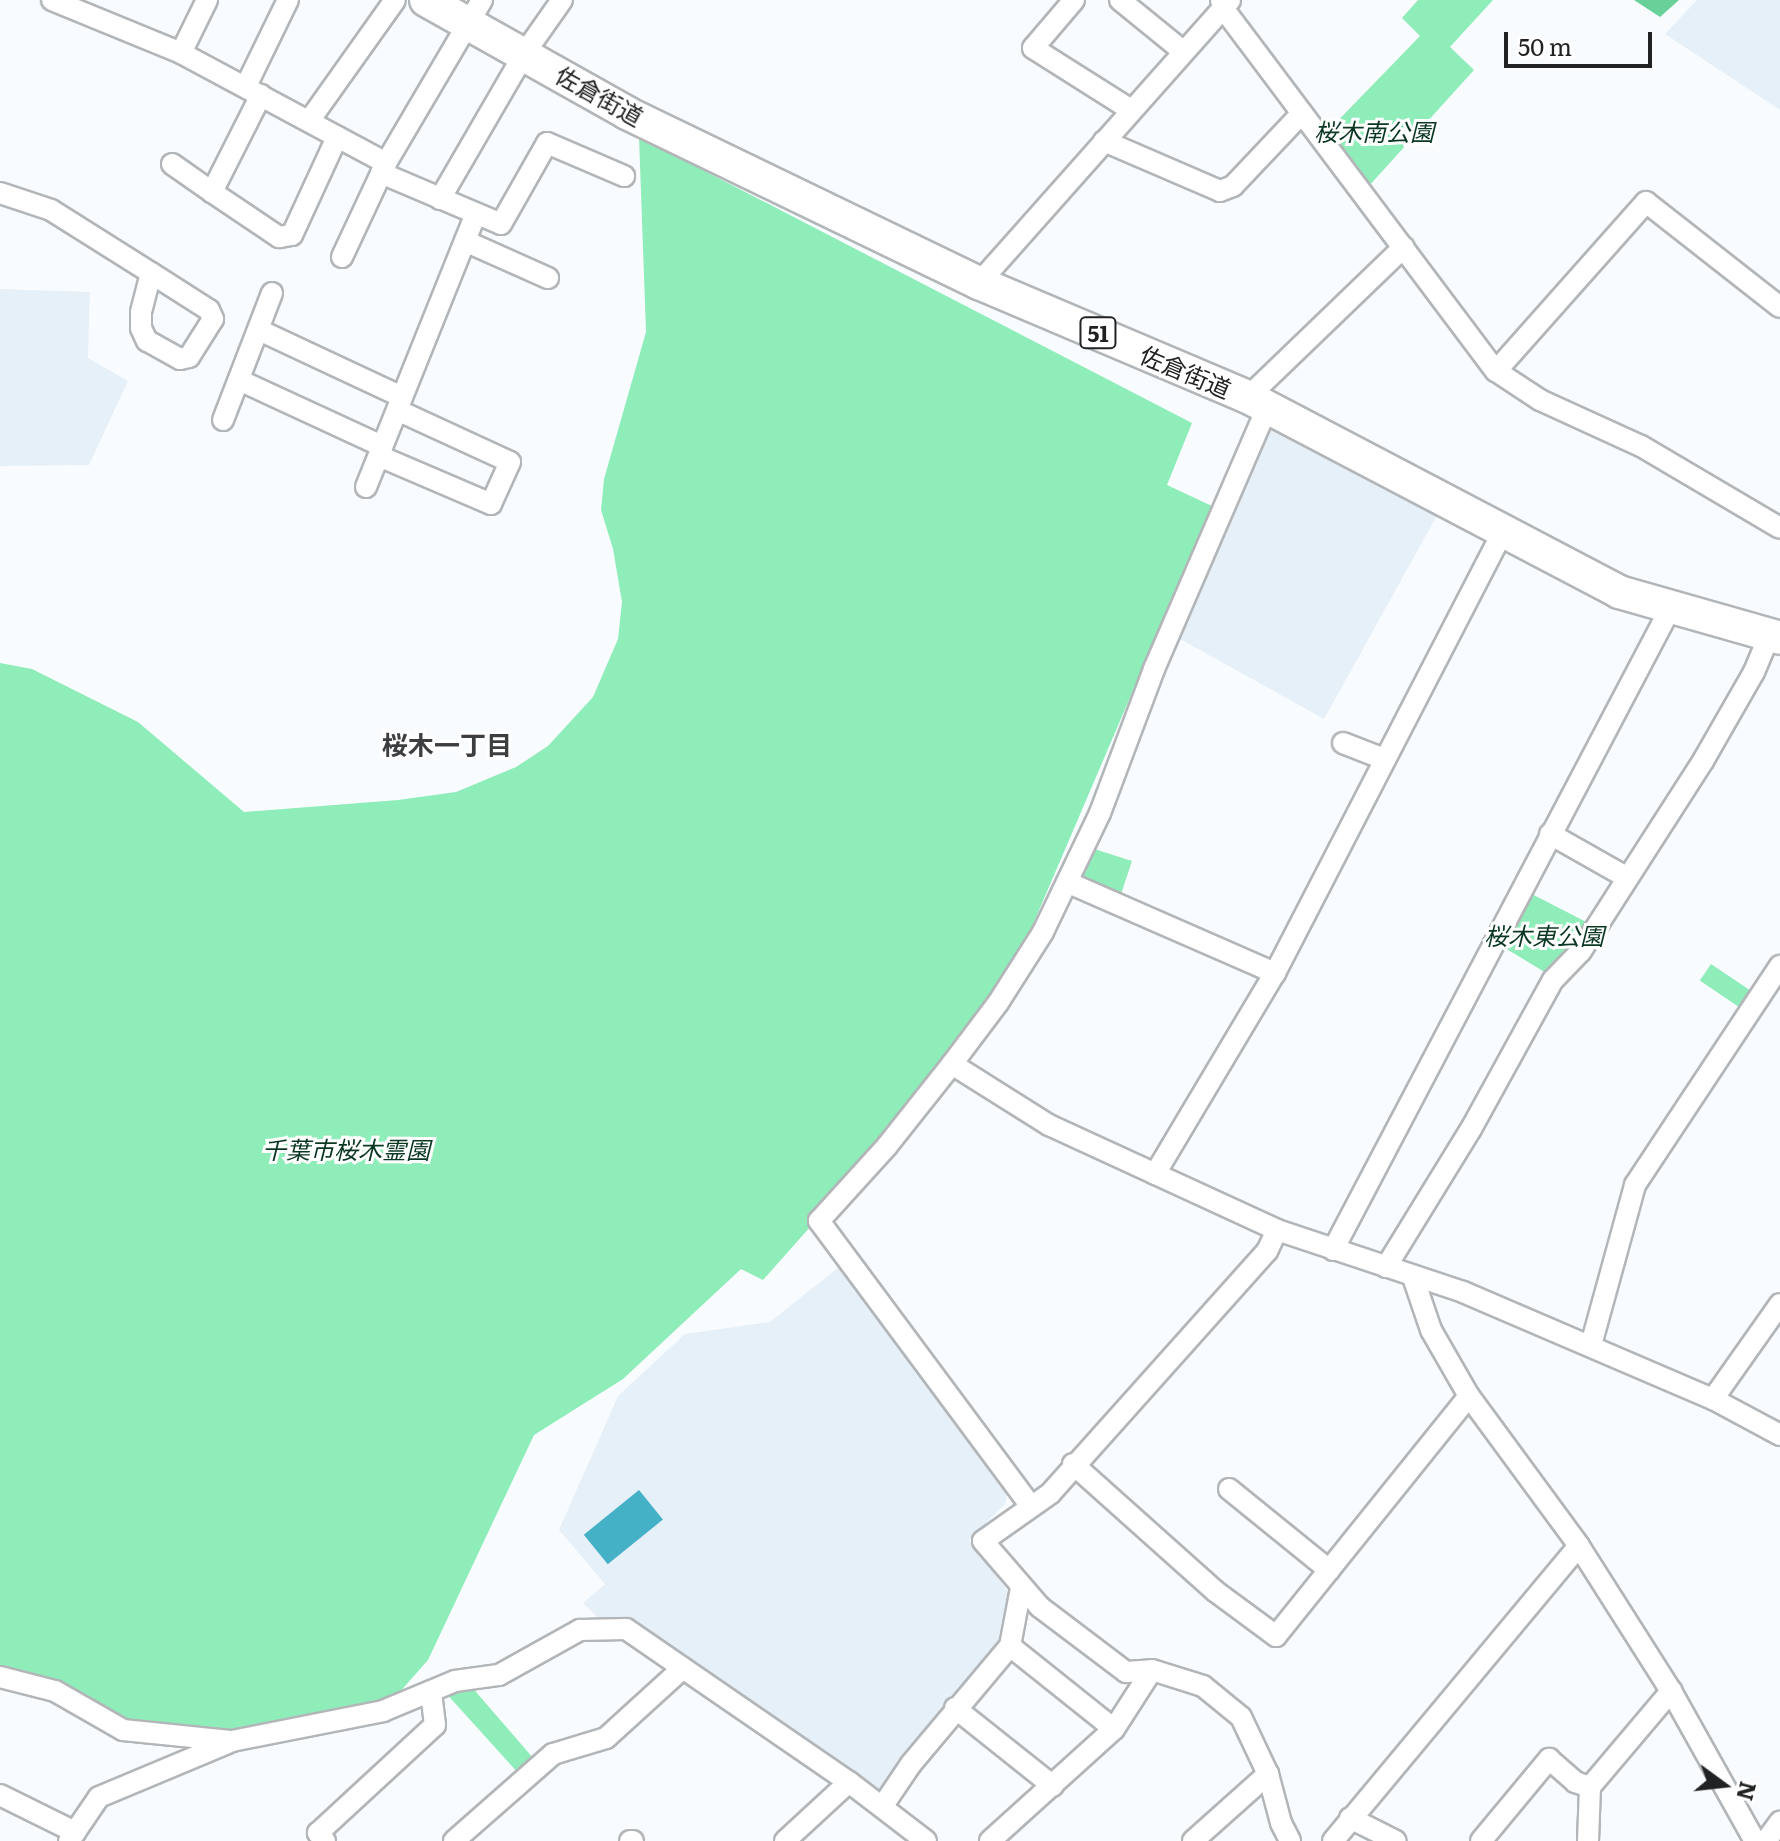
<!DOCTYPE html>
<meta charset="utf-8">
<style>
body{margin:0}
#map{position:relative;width:1780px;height:1841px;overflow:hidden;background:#f9fcff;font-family:Literata,"Noto Sans JP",serif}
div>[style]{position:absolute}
.built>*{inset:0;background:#e6f0f8;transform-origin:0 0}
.green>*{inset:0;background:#8fedb9;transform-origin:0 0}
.forest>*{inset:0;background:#68d19a}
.water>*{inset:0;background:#45b1c7;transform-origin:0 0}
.roads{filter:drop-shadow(2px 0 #b3b6b8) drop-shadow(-2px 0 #b3b6b8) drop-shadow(0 2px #b3b6b8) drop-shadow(0 -2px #b3b6b8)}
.minor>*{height:20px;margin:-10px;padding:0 10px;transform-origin:10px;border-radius:10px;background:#fff}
.trunk>*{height:32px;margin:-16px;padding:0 16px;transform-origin:16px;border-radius:16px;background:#fff}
span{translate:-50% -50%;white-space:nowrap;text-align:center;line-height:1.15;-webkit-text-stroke:6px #fff;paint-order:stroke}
.shield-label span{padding:2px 6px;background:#fff;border:2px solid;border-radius:6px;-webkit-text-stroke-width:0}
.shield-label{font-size:22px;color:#212223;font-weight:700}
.street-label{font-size:24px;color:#212223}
.park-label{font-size:24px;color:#093722;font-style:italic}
.neighbourhood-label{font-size:26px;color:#3c3e40;font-weight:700}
.north{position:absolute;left:1684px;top:1745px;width:80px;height:80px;-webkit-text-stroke:6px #fff;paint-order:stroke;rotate:105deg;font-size:22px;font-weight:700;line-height:32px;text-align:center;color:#212223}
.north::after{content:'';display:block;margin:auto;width:28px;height:36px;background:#212223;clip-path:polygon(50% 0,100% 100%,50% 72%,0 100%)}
.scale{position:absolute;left:1504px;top:32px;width:148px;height:36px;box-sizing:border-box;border:4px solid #212223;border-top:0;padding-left:10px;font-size:24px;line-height:28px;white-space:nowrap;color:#212223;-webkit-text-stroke:6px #fff;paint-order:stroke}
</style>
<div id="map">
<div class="built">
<div style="clip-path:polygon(1697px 0,1780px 0,1780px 110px,1665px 34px)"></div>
<div style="clip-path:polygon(0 289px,90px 292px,88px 358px,128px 381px,89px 465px,0 466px)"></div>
<div style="left:1268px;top:418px;width:195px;height:236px;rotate:29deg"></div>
<div style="clip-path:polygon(839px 1267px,1006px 1486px,1006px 1503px,969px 1540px,1009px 1593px,1001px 1638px,899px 1764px,884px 1788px,875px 1789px,733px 1689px,629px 1623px,601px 1621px,583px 1603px,605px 1584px,559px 1530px,618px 1396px,685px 1334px,770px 1322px)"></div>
</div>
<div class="green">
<div style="clip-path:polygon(1418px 0,1493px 0,1450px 47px,1474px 70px,1368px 187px,1324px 135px,1420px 36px,1402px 18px)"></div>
<div style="clip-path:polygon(639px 137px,1192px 423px,1167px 485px,1212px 506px,1013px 971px,883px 1145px,763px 1280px,741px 1269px,623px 1379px,534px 1435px,428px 1660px,383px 1711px,232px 1741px,123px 1730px,0 1677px,0 663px,32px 669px,138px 722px,244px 812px,398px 800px,456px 792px,516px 767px,548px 746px,593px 697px,618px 639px,622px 602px,613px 549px,601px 510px,604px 479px,646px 332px)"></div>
<div style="clip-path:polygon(1088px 847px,1132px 861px,1120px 897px,1085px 883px,1080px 874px)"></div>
<div style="clip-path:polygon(1528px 892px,1592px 925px,1551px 976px,1500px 945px)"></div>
<div style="left:1711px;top:964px;width:48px;height:20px;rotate:34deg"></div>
<div style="clip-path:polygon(470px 1685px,534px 1759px,519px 1774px,444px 1691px)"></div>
</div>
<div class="forest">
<div style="clip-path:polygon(1634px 0,1679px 0,1660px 17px)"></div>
</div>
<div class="water">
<div style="left:639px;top:1490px;width:38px;height:71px;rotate:51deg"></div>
</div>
<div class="roads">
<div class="minor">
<div style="left:52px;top:0;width:139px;rotate:22.3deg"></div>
<div style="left:181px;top:53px;width:233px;rotate:28.2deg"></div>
<div style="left:1074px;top:0;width:63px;rotate:130.5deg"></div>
<div style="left:1033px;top:48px;width:116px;rotate:32.3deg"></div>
<div style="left:1120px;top:0;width:82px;rotate:39.1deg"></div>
<div style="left:1221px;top:0;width:8px;rotate:76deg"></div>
<div style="left:1223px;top:8px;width:454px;rotate:53.1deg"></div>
<div style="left:1496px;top:371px;width:53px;rotate:33.4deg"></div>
<div style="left:1540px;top:400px;width:111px;rotate:24.5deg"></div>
<div style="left:1641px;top:446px;width:161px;rotate:30.5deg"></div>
<div style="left:181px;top:53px;width:59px;rotate:-63.9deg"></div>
<div style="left:246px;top:86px;width:96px;rotate:-64deg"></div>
<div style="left:261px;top:95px;width:109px;rotate:116.8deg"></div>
<div style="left:212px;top:192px;width:81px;rotate:33.9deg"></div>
<div style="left:279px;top:237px;width:13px;rotate:-9deg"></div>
<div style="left:292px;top:235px;width:108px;rotate:-65.3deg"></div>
<div style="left:309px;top:121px;width:148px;rotate:-54.6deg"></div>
<div style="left:1104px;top:141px;width:126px;rotate:23.3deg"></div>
<div style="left:1220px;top:191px;width:14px;rotate:-21deg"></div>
<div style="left:1233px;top:186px;width:100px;rotate:-46.6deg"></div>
<div style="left:172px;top:164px;width:49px;rotate:35deg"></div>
<div style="left:381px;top:173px;width:130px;rotate:23deg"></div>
<div style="left:501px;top:224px;width:93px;rotate:-60.4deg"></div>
<div style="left:547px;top:143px;width:84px;rotate:23.2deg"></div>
<div style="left:0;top:193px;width:54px;rotate:18.4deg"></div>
<div style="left:51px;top:210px;width:118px;rotate:32.2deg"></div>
<div style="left:151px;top:273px;width:69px;rotate:32.5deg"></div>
<div style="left:209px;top:310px;width:10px;rotate:66deg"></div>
<div style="left:213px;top:319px;width:45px;rotate:122.3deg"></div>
<div style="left:189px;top:357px;width:9px;rotate:167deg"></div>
<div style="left:180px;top:359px;width:38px;rotate:-151deg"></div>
<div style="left:147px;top:341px;width:14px;rotate:-115deg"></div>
<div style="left:141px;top:328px;width:16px;rotate:-90deg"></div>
<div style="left:141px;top:312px;width:40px;rotate:-75.6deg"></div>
<div style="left:440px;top:199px;width:168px;rotate:-59.9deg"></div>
<div style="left:524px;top:54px;width:66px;rotate:-54.9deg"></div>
<div style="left:465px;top:241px;width:91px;rotate:24deg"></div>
<div style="left:342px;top:257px;width:104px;rotate:-64.9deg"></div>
<div style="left:386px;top:163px;width:189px;rotate:-59.5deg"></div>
<div style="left:979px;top:283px;width:378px;rotate:-48.4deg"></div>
<div style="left:259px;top:330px;width:158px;rotate:25.1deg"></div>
<div style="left:1496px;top:371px;width:226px;rotate:-48.4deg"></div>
<div style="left:1646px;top:202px;width:170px;rotate:38.1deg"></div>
<div style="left:239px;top:380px;width:157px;rotate:24.8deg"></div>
<div style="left:1248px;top:397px;width:216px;rotate:-43.9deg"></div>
<div style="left:223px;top:420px;width:136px;rotate:-68.9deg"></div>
<div style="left:379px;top:456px;width:122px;rotate:23.2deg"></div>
<div style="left:491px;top:504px;width:46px;rotate:-65.7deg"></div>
<div style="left:510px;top:462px;width:124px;rotate:-155.3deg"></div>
<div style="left:366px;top:487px;width:294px;rotate:-68.1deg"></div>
<div style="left:1343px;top:743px;width:44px;rotate:21.3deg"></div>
<div style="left:1550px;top:834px;width:87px;rotate:29.5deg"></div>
<div style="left:1069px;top:883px;width:225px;rotate:23.6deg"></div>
<div style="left:952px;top:1064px;width:115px;rotate:32.2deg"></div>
<div style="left:1049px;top:1125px;width:251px;rotate:24.7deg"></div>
<div style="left:1277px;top:1230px;width:196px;rotate:18.4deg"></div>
<div style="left:1463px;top:1292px;width:272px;rotate:23.2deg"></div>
<div style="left:1713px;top:1399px;width:76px;rotate:28.2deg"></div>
<div style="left:1155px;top:1174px;width:234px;rotate:-59.2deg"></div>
<div style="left:1275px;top:973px;width:496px;rotate:-62.7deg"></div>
<div style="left:1277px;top:1230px;width:23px;rotate:115deg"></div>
<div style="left:1267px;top:1251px;width:324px;rotate:131.8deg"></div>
<div style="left:1051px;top:1493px;width:83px;rotate:144.8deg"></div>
<div style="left:983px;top:1541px;width:87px;rotate:49.2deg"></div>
<div style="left:1040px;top:1607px;width:108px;rotate:37.1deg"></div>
<div style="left:1126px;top:1672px;width:26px;rotate:-4deg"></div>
<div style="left:1152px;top:1670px;width:53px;rotate:17.4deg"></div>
<div style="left:1203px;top:1686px;width:49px;rotate:39.2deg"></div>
<div style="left:1241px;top:1717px;width:63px;rotate:64.7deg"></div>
<div style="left:1268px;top:1774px;width:51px;rotate:75.1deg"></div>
<div style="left:1281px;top:1823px;width:20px;rotate:63deg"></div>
<div style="left:1333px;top:1250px;width:724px;rotate:-62.27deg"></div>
<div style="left:1386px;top:1267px;width:162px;rotate:-58.4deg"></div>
<div style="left:1471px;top:1129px;width:170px;rotate:-61.2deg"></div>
<div style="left:1553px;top:980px;width:40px;rotate:-46deg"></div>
<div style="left:1581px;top:951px;width:226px;rotate:-57.3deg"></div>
<div style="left:1703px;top:761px;width:103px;rotate:-60.2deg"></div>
<div style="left:1754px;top:672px;width:41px;rotate:-67.2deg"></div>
<div style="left:1413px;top:1277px;width:56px;rotate:71.2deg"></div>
<div style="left:1431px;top:1330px;width:76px;rotate:60.1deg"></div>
<div style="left:1469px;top:1396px;width:186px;rotate:53.7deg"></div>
<div style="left:1579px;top:1546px;width:172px;rotate:57.6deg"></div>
<div style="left:1671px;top:1691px;width:172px;rotate:60.8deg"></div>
<div style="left:1591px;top:1345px;width:166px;rotate:-74.6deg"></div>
<div style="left:1635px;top:1185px;width:263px;rotate:-56.5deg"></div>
<div style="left:1713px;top:1399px;width:116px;rotate:-54.8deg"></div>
<div style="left:1073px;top:1464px;width:191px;rotate:41.8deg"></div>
<div style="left:1215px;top:1591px;width:76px;rotate:36.4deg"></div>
<div style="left:1276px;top:1636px;width:308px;rotate:-51.2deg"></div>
<div style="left:1229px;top:1489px;width:129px;rotate:39deg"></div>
<div style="left:1030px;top:1505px;width:354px;rotate:-126.6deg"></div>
<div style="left:819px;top:1221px;width:101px;rotate:-47.8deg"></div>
<div style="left:887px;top:1146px;width:105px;rotate:-51.6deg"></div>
<div style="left:952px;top:1064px;width:76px;rotate:-53deg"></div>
<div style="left:998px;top:1003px;width:84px;rotate:-57.6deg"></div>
<div style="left:1043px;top:932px;width:132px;rotate:-64.4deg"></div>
<div style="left:1100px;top:813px;width:154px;rotate:-69.4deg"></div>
<div style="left:1154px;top:669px;width:284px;rotate:-66.6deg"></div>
<div style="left:1010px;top:1646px;width:133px;rotate:38.6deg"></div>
<div style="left:0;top:1677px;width:57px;rotate:14.3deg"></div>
<div style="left:55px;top:1691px;width:78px;rotate:29.8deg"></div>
<div style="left:123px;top:1730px;width:110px;rotate:5.8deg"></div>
<div style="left:232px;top:1741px;width:154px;rotate:-11.2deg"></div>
<div style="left:383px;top:1711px;width:78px;rotate:-22.6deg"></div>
<div style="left:455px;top:1681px;width:44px;rotate:-7.8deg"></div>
<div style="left:499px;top:1675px;width:93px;rotate:-29.1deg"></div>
<div style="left:580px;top:1630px;width:46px;rotate:-1.2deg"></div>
<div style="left:626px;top:1629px;width:270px;rotate:34.5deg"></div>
<div style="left:849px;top:1782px;width:97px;rotate:37.5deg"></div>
<div style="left:955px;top:1708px;width:125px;rotate:38.5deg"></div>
<div style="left:0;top:1795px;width:84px;rotate:26.3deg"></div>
<div style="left:882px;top:1807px;width:52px;rotate:-56deg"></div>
<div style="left:911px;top:1764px;width:154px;rotate:-50deg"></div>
<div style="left:1010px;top:1646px;width:59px;rotate:-79.3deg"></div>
<div style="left:1350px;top:1818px;width:51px;rotate:26.6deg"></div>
<div style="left:69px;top:1841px;width:53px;rotate:-55.7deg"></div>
<div style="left:99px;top:1797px;width:140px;rotate:-22.7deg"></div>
<div style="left:325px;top:1841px;width:11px;rotate:-131deg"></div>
<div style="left:318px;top:1833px;width:159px;rotate:-42.7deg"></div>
<div style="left:435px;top:1725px;width:34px;rotate:-97deg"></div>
<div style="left:454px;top:1841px;width:132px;rotate:-41.3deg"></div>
<div style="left:553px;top:1754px;width:55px;rotate:-16.8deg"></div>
<div style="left:606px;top:1738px;width:104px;rotate:-42.3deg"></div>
<div style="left:630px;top:1841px;width:3px"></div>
<div style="left:785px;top:1841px;width:87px;rotate:-42.7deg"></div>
<div style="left:990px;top:1841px;width:167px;rotate:-42.1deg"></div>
<div style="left:1114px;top:1729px;width:70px;rotate:-57.2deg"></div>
<div style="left:1193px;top:1841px;width:101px;rotate:-41.8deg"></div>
<div style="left:1333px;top:1841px;width:384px;rotate:-50.2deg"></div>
<div style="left:1481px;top:1841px;width:107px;rotate:-50.3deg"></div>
<div style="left:1549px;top:1759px;width:35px;rotate:41deg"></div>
<div style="left:1575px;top:1782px;width:16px;rotate:18deg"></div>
<div style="left:1588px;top:1841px;width:54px;rotate:-87.9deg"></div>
<div style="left:1590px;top:1787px;width:126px;rotate:-49.8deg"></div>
<div style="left:1766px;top:1841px;width:24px;rotate:-54deg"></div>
</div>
<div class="trunk">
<div style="left:426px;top:0;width:231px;rotate:29.3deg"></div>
<div style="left:627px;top:113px;width:391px;rotate:25.8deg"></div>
<div style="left:979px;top:283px;width:292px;rotate:23deg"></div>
<div style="left:1248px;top:397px;width:419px;rotate:27.7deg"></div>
<div style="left:1619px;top:592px;width:167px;rotate:15.9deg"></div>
</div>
</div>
<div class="shield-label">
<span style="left:1098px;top:333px">51</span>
</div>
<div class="street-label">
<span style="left:600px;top:95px;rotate:29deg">佐倉街道</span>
<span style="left:1186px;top:371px;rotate:23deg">佐倉街道</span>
</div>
<div class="park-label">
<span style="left:1374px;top:131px">桜木南公園</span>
<span style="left:1544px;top:935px">桜木東公園</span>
<span style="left:346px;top:1149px">千葉市桜木霊園</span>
</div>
<div class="neighbourhood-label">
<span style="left:447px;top:744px">桜木一丁目</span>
</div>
<div class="north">N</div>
<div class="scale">50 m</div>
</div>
